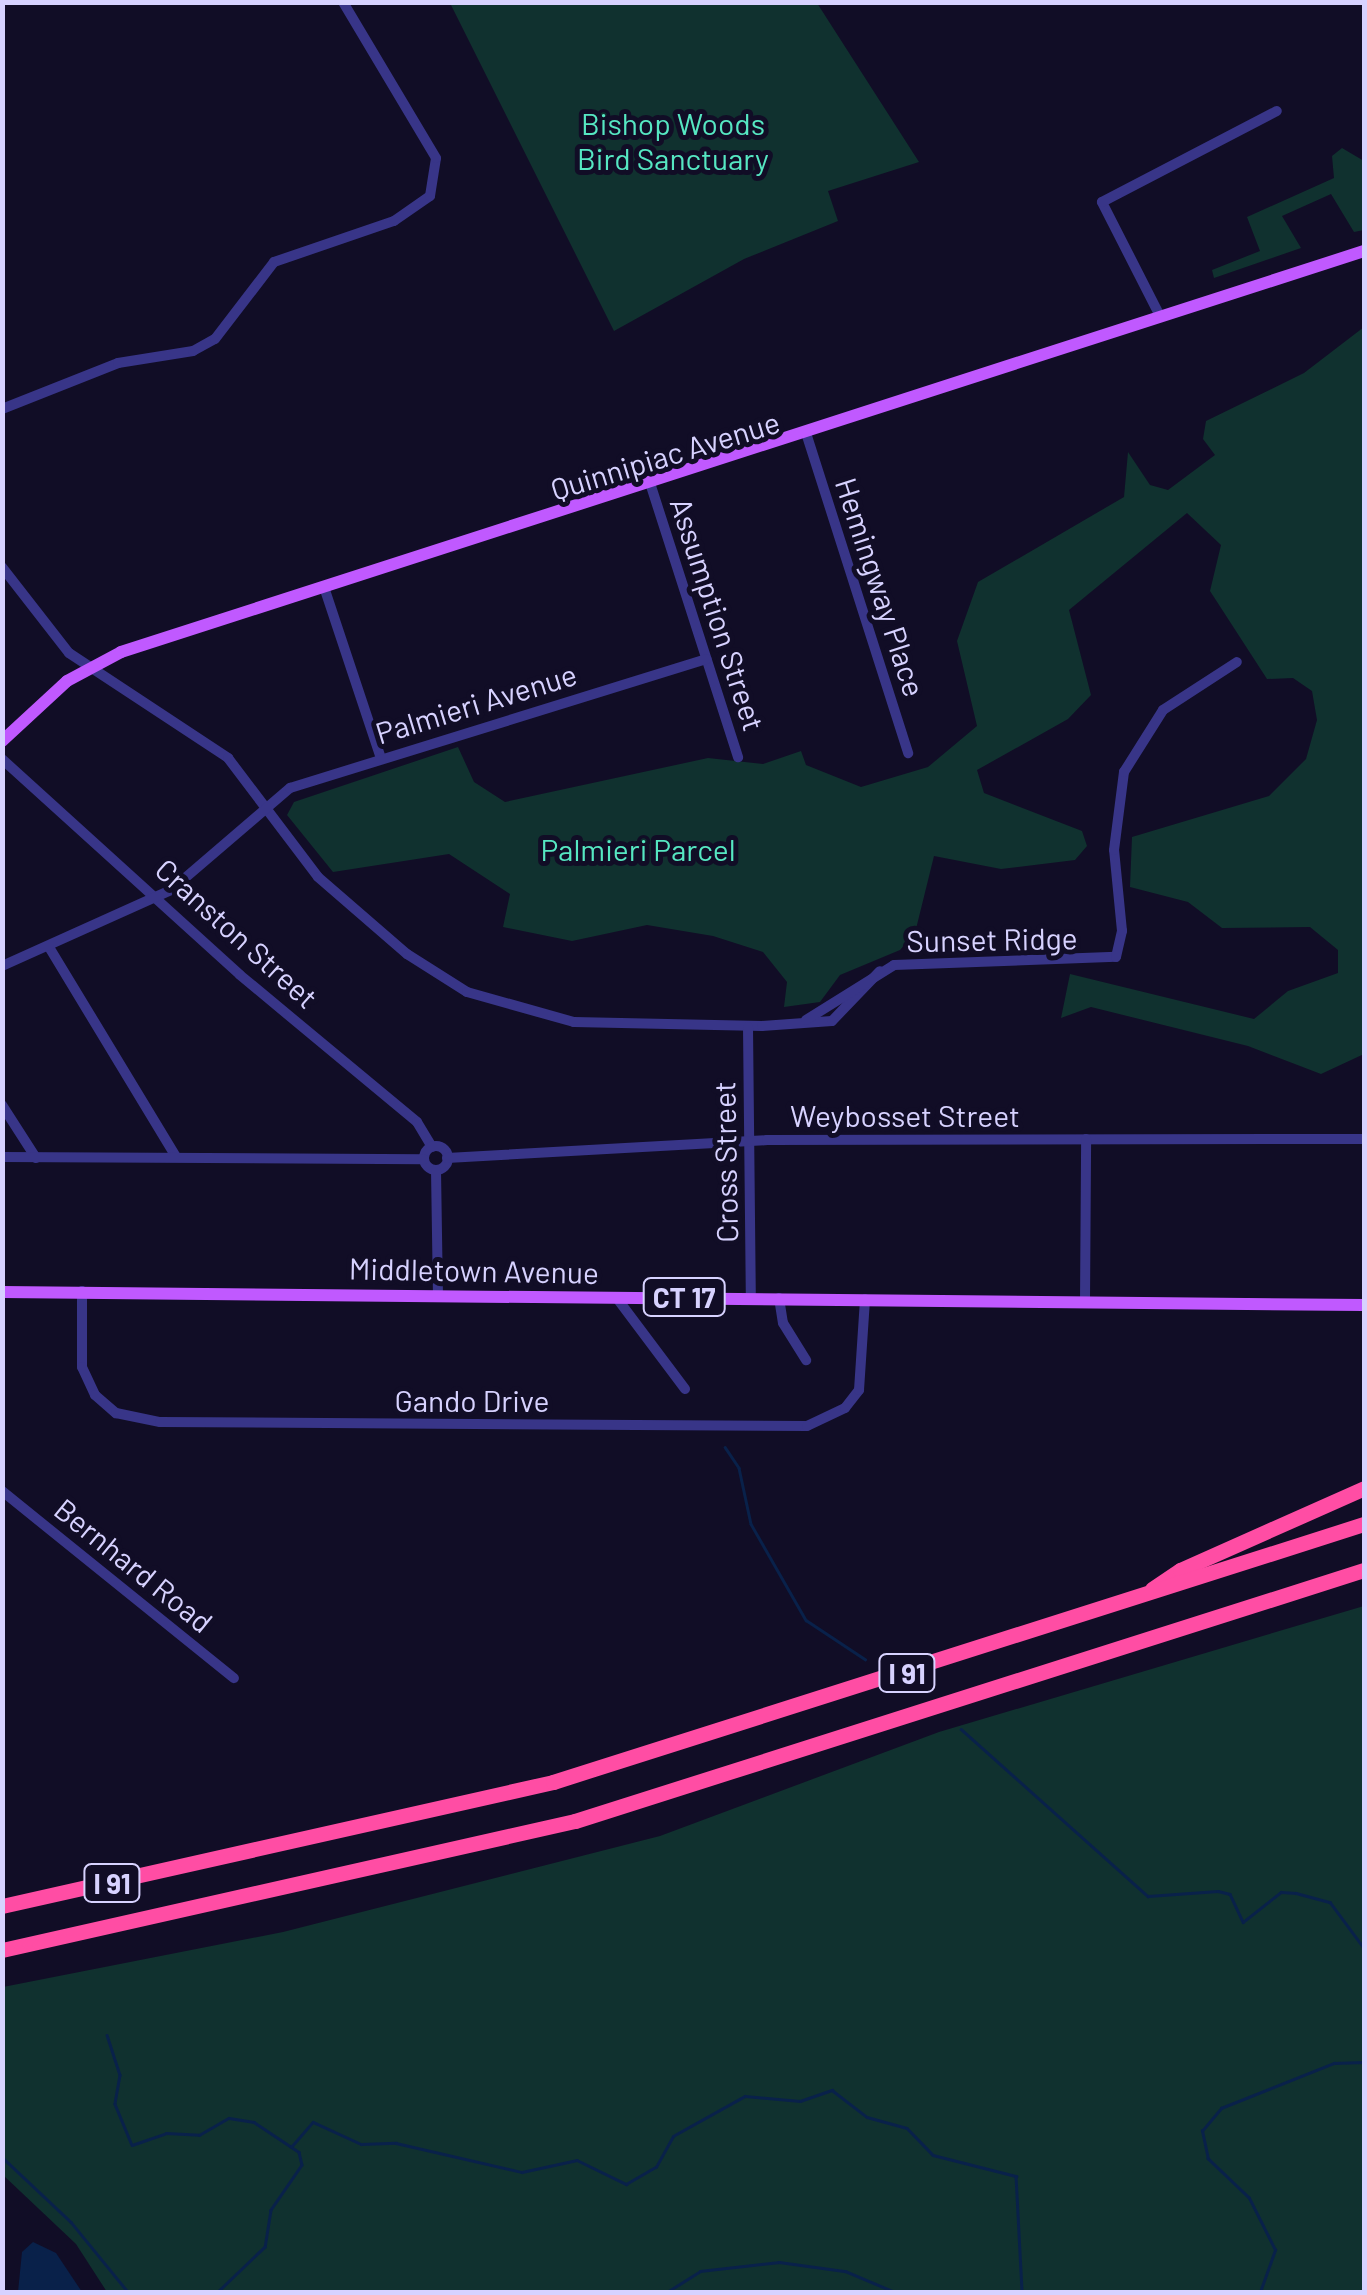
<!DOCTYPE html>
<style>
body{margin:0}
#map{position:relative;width:1367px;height:2295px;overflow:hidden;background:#110d26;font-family:Barlow,sans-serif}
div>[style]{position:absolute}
.green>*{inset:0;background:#10312f}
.water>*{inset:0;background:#09214a}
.stream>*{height:2.5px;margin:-1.25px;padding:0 1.25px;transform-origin:1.25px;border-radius:1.25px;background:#09214a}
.minor>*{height:10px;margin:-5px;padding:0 5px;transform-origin:5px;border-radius:5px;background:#383588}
.minor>.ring{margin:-5px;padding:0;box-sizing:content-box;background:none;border:10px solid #383588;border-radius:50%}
.major>*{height:12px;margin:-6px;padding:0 6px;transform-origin:6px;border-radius:6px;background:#c059ff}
.highway>*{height:15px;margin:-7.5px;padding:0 7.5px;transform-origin:7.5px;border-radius:7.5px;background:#ff4da4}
span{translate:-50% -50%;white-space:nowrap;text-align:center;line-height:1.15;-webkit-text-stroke:10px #110d26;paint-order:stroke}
.shield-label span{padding:2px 8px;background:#110d26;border:2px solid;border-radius:8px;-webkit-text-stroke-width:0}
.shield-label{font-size:28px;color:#d7d2ff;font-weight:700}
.park-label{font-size:30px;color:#56e7c2}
.street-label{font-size:30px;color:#d7d2ff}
.frame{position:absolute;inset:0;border:5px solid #d7d2ff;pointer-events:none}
</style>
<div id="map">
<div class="green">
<div style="clip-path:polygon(450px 3px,817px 3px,919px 162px,828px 191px,838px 221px,744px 259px,614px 331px)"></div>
<div style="clip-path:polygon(1342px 148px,1364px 161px,1364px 230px,1354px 232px,1331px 194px,1282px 216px,1301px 248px,1214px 278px,1212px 270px,1260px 251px,1247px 217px,1334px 178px,1332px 156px)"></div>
<div style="clip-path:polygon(1364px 327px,1364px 1054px,1321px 1074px,1248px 1046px,1091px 1007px,1061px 1018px,1070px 974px,1254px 1019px,1288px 991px,1338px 973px,1338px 950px,1310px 927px,1222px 928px,1188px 902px,1130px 887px,1132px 837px,1269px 796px,1306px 759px,1317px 720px,1312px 691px,1293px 678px,1267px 679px,1210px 591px,1221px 545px,1187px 513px,1069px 610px,1091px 695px,1068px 719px,977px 770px,984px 793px,1082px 831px,1087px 846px,1075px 860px,1001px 869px,934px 856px,915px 933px,900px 950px,840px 975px,820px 1002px,784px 1007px,787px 982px,763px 952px,713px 936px,647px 925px,572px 941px,503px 927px,510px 894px,449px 854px,333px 872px,287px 815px,294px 802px,458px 747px,474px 782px,505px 802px,708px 758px,763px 764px,801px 751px,806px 765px,861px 787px,928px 767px,977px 726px,957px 641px,978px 582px,1124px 497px,1128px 452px,1150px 485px,1168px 490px,1215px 455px,1203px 439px,1206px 421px,1304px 373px)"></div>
<div style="clip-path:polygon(1364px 1606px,1364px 2292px,107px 2292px,76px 2244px,3px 2175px,3px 1987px,283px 1932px,660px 1836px,939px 1732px)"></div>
</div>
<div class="water">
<div style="clip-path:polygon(33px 2242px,56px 2253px,82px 2292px,18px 2292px,22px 2252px)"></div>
</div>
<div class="stream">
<div style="left:725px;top:1447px;width:25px;rotate:56deg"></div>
<div style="left:739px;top:1468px;width:57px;rotate:77.9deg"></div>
<div style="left:751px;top:1524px;width:111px;rotate:60.2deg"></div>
<div style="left:806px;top:1620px;width:71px;rotate:33.5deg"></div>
<div style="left:961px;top:1729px;width:251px;rotate:41.8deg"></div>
<div style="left:1148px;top:1896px;width:70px;rotate:-4.1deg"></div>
<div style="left:1218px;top:1891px;width:12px;rotate:14deg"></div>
<div style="left:1230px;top:1894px;width:31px;rotate:65deg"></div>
<div style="left:1243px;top:1922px;width:48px;rotate:-38.3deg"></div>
<div style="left:1281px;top:1892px;width:15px;rotate:4deg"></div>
<div style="left:1296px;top:1893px;width:35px;rotate:15deg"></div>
<div style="left:1330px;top:1902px;width:57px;rotate:53.5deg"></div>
<div style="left:107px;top:2035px;width:42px;rotate:72deg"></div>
<div style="left:120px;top:2075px;width:29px;rotate:100deg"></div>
<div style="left:115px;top:2104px;width:44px;rotate:67.5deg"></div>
<div style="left:132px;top:2145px;width:36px;rotate:-19deg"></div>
<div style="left:166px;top:2133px;width:33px;rotate:3deg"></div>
<div style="left:199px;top:2135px;width:34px;rotate:-30deg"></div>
<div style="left:229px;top:2118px;width:25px;rotate:9deg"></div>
<div style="left:254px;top:2122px;width:54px;rotate:33.7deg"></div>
<div style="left:299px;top:2152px;width:13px;rotate:77deg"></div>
<div style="left:302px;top:2165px;width:55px;rotate:124.6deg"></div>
<div style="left:271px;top:2210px;width:37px;rotate:99deg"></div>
<div style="left:265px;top:2247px;width:65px;rotate:136.2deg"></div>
<div style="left:291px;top:2147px;width:33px;rotate:-49deg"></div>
<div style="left:313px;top:2122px;width:53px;rotate:24.6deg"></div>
<div style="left:361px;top:2144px;width:35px;rotate:-2deg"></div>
<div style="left:396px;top:2143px;width:129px;rotate:13deg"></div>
<div style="left:522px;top:2172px;width:56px;rotate:-12.3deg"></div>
<div style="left:577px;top:2160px;width:55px;rotate:26.1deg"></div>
<div style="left:626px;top:2184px;width:34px;rotate:-30deg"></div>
<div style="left:656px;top:2167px;width:35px;rotate:-61deg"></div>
<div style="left:673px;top:2136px;width:82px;rotate:-29.1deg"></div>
<div style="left:745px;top:2096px;width:55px;rotate:5.2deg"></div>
<div style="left:800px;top:2101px;width:34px;rotate:-19deg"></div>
<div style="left:832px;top:2090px;width:44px;rotate:37.6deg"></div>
<div style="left:867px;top:2117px;width:41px;rotate:15.4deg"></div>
<div style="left:907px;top:2128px;width:37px;rotate:46deg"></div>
<div style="left:933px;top:2155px;width:86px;rotate:14.2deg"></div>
<div style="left:1016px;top:2176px;width:116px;rotate:87deg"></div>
<div style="left:2px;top:2157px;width:95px;rotate:43.3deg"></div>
<div style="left:71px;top:2222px;width:90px;rotate:50.8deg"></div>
<div style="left:667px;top:2292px;width:39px;rotate:-32deg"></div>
<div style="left:700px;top:2271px;width:80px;rotate:-6.5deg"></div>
<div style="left:779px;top:2262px;width:67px;rotate:7.8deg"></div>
<div style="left:845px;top:2271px;width:54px;rotate:22.8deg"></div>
<div style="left:1260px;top:2292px;width:45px;rotate:-70.3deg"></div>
<div style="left:1275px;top:2250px;width:58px;rotate:-116.6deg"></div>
<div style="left:1249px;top:2198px;width:57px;rotate:-136.4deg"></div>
<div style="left:1208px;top:2159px;width:29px;rotate:-102deg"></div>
<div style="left:1202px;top:2131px;width:30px;rotate:-50deg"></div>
<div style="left:1221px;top:2108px;width:122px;rotate:-21.7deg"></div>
<div style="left:1334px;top:2063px;width:30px;rotate:-2deg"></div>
</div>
<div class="minor">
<div style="left:1160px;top:316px;width:128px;rotate:-117deg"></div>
<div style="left:1102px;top:202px;width:197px;rotate:-27.5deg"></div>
<div style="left:2px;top:409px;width:125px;rotate:-21.6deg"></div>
<div style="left:118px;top:363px;width:76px;rotate:-9.1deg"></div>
<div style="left:193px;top:351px;width:25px;rotate:-29deg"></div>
<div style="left:215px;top:339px;width:97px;rotate:-52.5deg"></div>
<div style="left:274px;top:262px;width:127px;rotate:-18.9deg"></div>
<div style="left:394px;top:221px;width:44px;rotate:-34.8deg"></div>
<div style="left:430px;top:196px;width:38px;rotate:-81deg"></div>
<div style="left:436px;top:158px;width:182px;rotate:-120.8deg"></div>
<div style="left:807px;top:436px;width:333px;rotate:72.3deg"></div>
<div style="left:651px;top:486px;width:285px;rotate:72.2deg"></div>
<div style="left:2px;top:567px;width:109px;rotate:52.1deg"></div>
<div style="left:69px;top:653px;width:191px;rotate:33.4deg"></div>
<div style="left:228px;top:758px;width:149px;rotate:52.9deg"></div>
<div style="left:318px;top:877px;width:118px;rotate:40.9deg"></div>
<div style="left:407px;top:954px;width:71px;rotate:32.3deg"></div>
<div style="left:467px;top:992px;width:111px;rotate:15.7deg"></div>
<div style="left:574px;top:1022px;width:188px;rotate:1.2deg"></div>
<div style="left:762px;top:1026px;width:70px;rotate:-4.1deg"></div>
<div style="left:832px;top:1021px;width:69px;rotate:-46.2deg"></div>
<div style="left:324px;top:587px;width:180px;rotate:71.6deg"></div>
<div style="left:2px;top:759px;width:321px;rotate:42.2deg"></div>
<div style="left:240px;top:975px;width:230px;rotate:39.7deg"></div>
<div style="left:417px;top:1122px;width:29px;rotate:59deg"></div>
<div style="left:49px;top:947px;width:245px;rotate:58.8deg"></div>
<div style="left:2px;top:966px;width:185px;rotate:-24.2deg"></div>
<div style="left:171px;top:890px;width:157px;rotate:-40.6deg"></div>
<div style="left:290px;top:788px;width:436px;rotate:-17.2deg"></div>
<div style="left:806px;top:1020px;width:104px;rotate:-32deg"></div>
<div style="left:894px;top:965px;width:222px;rotate:-2.1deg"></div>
<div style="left:1116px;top:957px;width:27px;rotate:-77deg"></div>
<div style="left:1122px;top:931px;width:81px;rotate:-95.6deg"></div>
<div style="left:1114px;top:850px;width:79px;rotate:-82.7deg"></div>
<div style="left:1124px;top:772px;width:73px;rotate:-57.8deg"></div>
<div style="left:1163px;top:710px;width:88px;rotate:-33deg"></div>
<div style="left:748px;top:1027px;width:270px;rotate:89.4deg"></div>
<div style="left:2px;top:1105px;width:63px;rotate:57.3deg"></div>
<div class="ring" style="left:424px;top:1146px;width:14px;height:14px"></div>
<div style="left:2px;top:1157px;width:422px;rotate:0.3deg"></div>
<div style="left:447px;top:1158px;width:321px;rotate:-3.2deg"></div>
<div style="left:767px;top:1140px;width:597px;rotate:-0.1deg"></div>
<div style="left:436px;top:1170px;width:125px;rotate:89.1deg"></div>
<div style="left:82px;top:1291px;width:76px;rotate:90deg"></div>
<div style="left:82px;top:1367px;width:31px;rotate:65deg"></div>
<div style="left:95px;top:1395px;width:28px;rotate:41deg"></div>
<div style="left:116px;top:1413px;width:45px;rotate:11.6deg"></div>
<div style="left:160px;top:1422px;width:647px;rotate:0.35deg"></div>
<div style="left:807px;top:1426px;width:42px;rotate:-25.3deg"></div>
<div style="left:845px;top:1408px;width:23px;rotate:-52deg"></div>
<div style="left:859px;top:1390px;width:91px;rotate:-86.2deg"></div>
<div style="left:616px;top:1297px;width:115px;rotate:53.1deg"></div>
<div style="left:779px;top:1298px;width:25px;rotate:81deg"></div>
<div style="left:783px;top:1323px;width:44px;rotate:58.1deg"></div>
<div style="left:1085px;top:1301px;width:162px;rotate:-89.6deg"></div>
<div style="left:2px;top:1491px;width:298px;rotate:38.9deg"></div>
</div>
<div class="major">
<div style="left:2px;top:741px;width:88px;rotate:-42.7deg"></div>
<div style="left:67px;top:681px;width:61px;rotate:-28.2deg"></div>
<div style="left:121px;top:652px;width:1306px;rotate:-17.88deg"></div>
<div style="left:2px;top:1292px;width:1362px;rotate:0.55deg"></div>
</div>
<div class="highway">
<div style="left:1152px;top:1589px;width:34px;rotate:-34deg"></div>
<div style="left:1180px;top:1570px;width:201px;rotate:-24deg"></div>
<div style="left:2px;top:1906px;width:565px;rotate:-12.68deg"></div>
<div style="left:553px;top:1782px;width:851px;rotate:-17.65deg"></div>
<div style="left:2px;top:1950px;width:587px;rotate:-12.69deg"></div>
<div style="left:575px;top:1821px;width:828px;rotate:-17.65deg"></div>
</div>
<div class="shield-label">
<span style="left:684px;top:1297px">CT 17</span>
<span style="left:907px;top:1673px">I 91</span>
<span style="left:112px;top:1883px">I 91</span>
</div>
<div class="park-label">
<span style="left:673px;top:140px">Bishop Woods<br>Bird Sanctuary</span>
<span style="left:638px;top:849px">Palmieri Parcel</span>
</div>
<div class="street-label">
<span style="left:665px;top:455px;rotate:-17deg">Quinnipiac Avenue</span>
<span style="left:881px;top:587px;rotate:72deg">Hemingway Place</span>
<span style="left:718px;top:614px;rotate:72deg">Assumption Street</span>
<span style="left:476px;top:703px;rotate:-17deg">Palmieri Avenue</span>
<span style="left:237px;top:933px;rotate:42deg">Cranston Street</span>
<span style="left:992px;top:939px;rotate:-1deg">Sunset Ridge</span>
<span style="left:905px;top:1115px">Weybosset Street</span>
<span style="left:725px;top:1162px;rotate:-91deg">Cross Street</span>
<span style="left:474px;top:1270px;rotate:1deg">Middletown Avenue</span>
<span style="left:472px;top:1400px">Gando Drive</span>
<span style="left:134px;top:1565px;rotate:39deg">Bernhard Road</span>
</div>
<div class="frame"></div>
</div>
